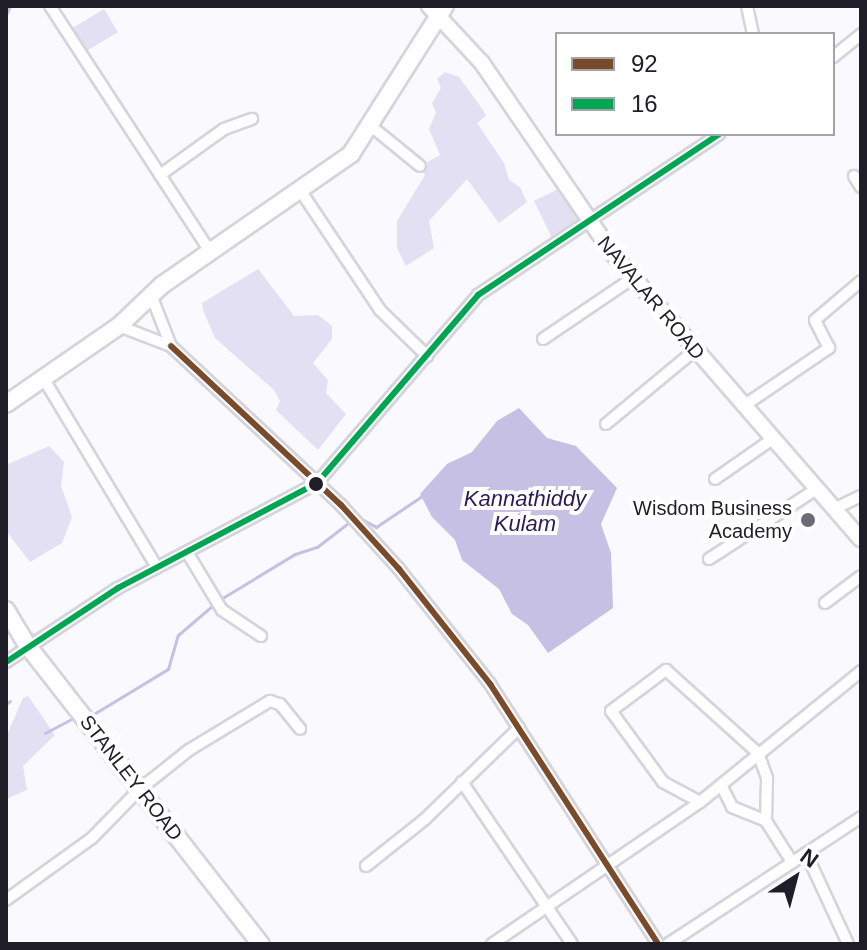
<!DOCTYPE html>
<style>
body{margin:0}
#map{position:relative;width:867px;height:950px;overflow:hidden;background:#faf9fd;font-family:Arial,sans-serif}
div>[style]{position:absolute}
.green>*{inset:0;background:#e3e0f4;transform-origin:0 0}
.water>*{inset:0;background:#c6c0e4}
.stream>*{height:3px;margin:-1.5px;padding:0 1.5px;transform-origin:1.5px;border-radius:1.5px;background:#c6c0e4}
.roads{filter:drop-shadow(2px 0 #d5d4db) drop-shadow(-2px 0 #d5d4db) drop-shadow(0 2px #d5d4db) drop-shadow(0 -2px #d5d4db)}
.street>*{height:10px;margin:-5px;padding:0 5px;transform-origin:5px;border-radius:5px;background:#fefeff}
.secondary>*{height:14px;margin:-7px;padding:0 7px;transform-origin:7px;border-radius:7px;background:#fefeff}
.primary>*{height:16px;margin:-8px;padding:0 8px;transform-origin:8px;border-radius:8px;background:#fefeff}
.bus-1>*{height:6px;margin:-3px;padding:0 3px;transform-origin:3px;border-radius:3px;background:#7a4b2a}
.bus-2>*{height:6px;margin:-3px;padding:0 3px;transform-origin:3px;border-radius:3px;background:#00a651}
.dots>*{width:22px;height:22px;translate:-50% -50%;box-sizing:border-box;border:4px solid #fff;border-radius:50%}
span{translate:-50% -50%;white-space:nowrap;text-align:center;line-height:1.15;-webkit-text-stroke:8px #fff;paint-order:stroke}
.street-label{font-size:20px;color:#1f1e28}
.poi-label{font-size:20px;color:#1f1e28}
.right{translate:-100% -50%;text-align:right}
.water-label{font-size:22px;color:#2c1a56;font-style:italic}
.frame{position:absolute;inset:0;border:8px solid #1f1e28;pointer-events:none}
.legend{position:absolute;left:555px;top:32px;width:280px;height:104px;box-sizing:border-box;background:#fff;border:2px solid #a5a5a9;margin:0;padding:10px 14px;list-style:none;font-size:24px;color:#1f1e28}
.legend li{display:flex;align-items:center;gap:16px;height:40px}
.legend b{width:40px;border:2px solid #a5a5a9}
.north{position:absolute;left:755px;top:838px;width:80px;height:80px;-webkit-text-stroke:6px #fff;paint-order:stroke;rotate:36deg;font-size:22px;font-weight:700;line-height:32px;text-align:center;color:#1f1e28}
.north::after{content:'';display:block;margin:auto;width:28px;height:36px;background:#1f1e28;clip-path:polygon(50% 0,100% 100%,50% 72%,0 100%)}
</style>
<div id="map">
<div class="green">
<div style="left:104px;top:9px;width:27px;height:37px;rotate:59deg"></div>
<div style="clip-path:polygon(445px 72px,459px 77px,483px 110px,486px 116px,477px 123px,504px 163px,509px 180px,520px 187px,527px 202px,499px 223px,467px 179px,429px 221px,434px 248px,406px 266px,397px 248px,397px 221px,425px 175px,420px 166px,440px 155px,429px 129px,436px 113px,432px 103px,441px 88px,437px 79px)"></div>
<div style="clip-path:polygon(564px 186px,588px 223px,555px 244px,534px 201px)"></div>
<div style="clip-path:polygon(258px 269px,294px 316px,318px 315px,332px 326px,332px 339px,313px 363px,328px 380px,326px 393px,346px 414px,318px 450px,276px 410px,280px 401px,274px 390px,215px 338px,203px 310px,202px 303px)"></div>
<div style="clip-path:polygon(49px 446px,64px 462px,61px 486px,72px 517px,62px 543px,30px 562px,6px 531px,6px 465px)"></div>
<div style="clip-path:polygon(28px 696px,55px 735px,23px 766px,27px 790px,6px 799px,6px 737px,23px 698px)"></div>
</div>
<div class="water">
<div style="clip-path:polygon(519px 408px,547px 438px,576px 446px,617px 488px,601px 524px,611px 553px,613px 608px,548px 653px,528px 625px,512px 614px,499px 589px,462px 560px,455px 540px,432px 517px,420px 494px,447px 464px,472px 452px,497px 421px)"></div>
</div>
<div class="stream">
<div style="left:6px;top:15px;width:10px;rotate:-66deg"></div>
<div style="left:340px;top:152px;width:36px;rotate:-54deg"></div>
<div style="left:358px;top:517px;width:21px;rotate:29deg"></div>
<div style="left:376px;top:527px;width:55px;rotate:-34deg"></div>
<div style="left:219px;top:600px;width:89px;rotate:-31.2deg"></div>
<div style="left:295px;top:554px;width:23px;rotate:-18deg"></div>
<div style="left:317px;top:547px;width:44px;rotate:-37.6deg"></div>
<div style="left:27px;top:634px;width:9px;rotate:6deg"></div>
<div style="left:36px;top:635px;width:62px;rotate:-31.9deg"></div>
<div style="left:6px;top:655px;width:14px;rotate:-39deg"></div>
<div style="left:17px;top:646px;width:6px;rotate:-108deg"></div>
<div style="left:6px;top:704px;width:5px;rotate:-37deg"></div>
<div style="left:92px;top:715px;width:89px;rotate:-31.2deg"></div>
<div style="left:168px;top:669px;width:35px;rotate:-74deg"></div>
<div style="left:178px;top:635px;width:46px;rotate:-40.6deg"></div>
<div style="left:45px;top:733px;width:32px;rotate:-28deg"></div>
<div style="left:73px;top:718px;width:6px;rotate:31deg"></div>
</div>
<div class="roads">
<div class="street">
<div style="left:50px;top:6px;width:293px;rotate:56.9deg"></div>
<div style="left:747px;top:6px;width:29px;rotate:78deg"></div>
<div style="left:833px;top:57px;width:36px;rotate:-39deg"></div>
<div style="left:371px;top:126px;width:63px;rotate:39.2deg"></div>
<div style="left:160px;top:175px;width:79px;rotate:-35.7deg"></div>
<div style="left:224px;top:129px;width:30px;rotate:-20deg"></div>
<div style="left:854px;top:176px;width:13px;rotate:58deg"></div>
<div style="left:300px;top:190px;width:144px;rotate:56.3deg"></div>
<div style="left:380px;top:310px;width:66px;rotate:44.4deg"></div>
<div style="left:119px;top:326px;width:56px;rotate:21deg"></div>
<div style="left:171px;top:346px;width:55px;rotate:-111.4deg"></div>
<div style="left:543px;top:339px;width:109px;rotate:-34.1deg"></div>
<div style="left:171px;top:346px;width:233px;rotate:43.1deg"></div>
<div style="left:341px;top:505px;width:86px;rotate:47.8deg"></div>
<div style="left:399px;top:569px;width:147px;rotate:51.6deg"></div>
<div style="left:490px;top:684px;width:310px;rotate:57.1deg"></div>
<div style="left:45px;top:381px;width:210px;rotate:59deg"></div>
<div style="left:745px;top:405px;width:102px;rotate:-34.2deg"></div>
<div style="left:829px;top:348px;width:31px;rotate:-117deg"></div>
<div style="left:815px;top:320px;width:60px;rotate:-40.3deg"></div>
<div style="left:606px;top:424px;width:116px;rotate:-39.7deg"></div>
<div style="left:715px;top:479px;width:72px;rotate:-34.8deg"></div>
<div style="left:836px;top:508px;width:28px;rotate:-26deg"></div>
<div style="left:187px;top:552px;width:68px;rotate:58.9deg"></div>
<div style="left:222px;top:610px;width:47px;rotate:33.7deg"></div>
<div style="left:709px;top:559px;width:130px;rotate:-33.1deg"></div>
<div style="left:825px;top:603px;width:45px;rotate:-36.9deg"></div>
<div style="left:6px;top:662px;width:134px;rotate:-33.5deg"></div>
<div style="left:118px;top:588px;width:225px;rotate:-27.8deg"></div>
<div style="left:317px;top:483px;width:248px;rotate:-49.4deg"></div>
<div style="left:478px;top:295px;width:290px;rotate:-33.7deg"></div>
<div style="left:462px;top:782px;width:196px;rotate:55.8deg"></div>
<div style="left:721px;top:785px;width:25px;rotate:63deg"></div>
<div style="left:732px;top:807px;width:37px;rotate:22deg"></div>
<div style="left:140px;top:789px;width:63px;rotate:-38.5deg"></div>
<div style="left:189px;top:750px;width:95px;rotate:-31.2deg"></div>
<div style="left:270px;top:701px;width:10px;rotate:17deg"></div>
<div style="left:280px;top:704px;width:32px;rotate:51deg"></div>
<div style="left:700px;top:802px;width:42px;rotate:-151.6deg"></div>
<div style="left:663px;top:782px;width:88px;rotate:-126.2deg"></div>
<div style="left:611px;top:711px;width:69px;rotate:-36.7deg"></div>
<div style="left:666px;top:670px;width:124px;rotate:42.1deg"></div>
<div style="left:758px;top:753px;width:27px;rotate:70deg"></div>
<div style="left:767px;top:778px;width:43px;rotate:91.3deg"></div>
<div style="left:766px;top:821px;width:49px;rotate:57.6deg"></div>
<div style="left:806px;top:853px;width:100px;rotate:65.2deg"></div>
<div style="left:366px;top:866px;width:75px;rotate:-38.5deg"></div>
<div style="left:425px;top:819px;width:131px;rotate:-44.1deg"></div>
<div style="left:6px;top:900px;width:106px;rotate:-35.8deg"></div>
<div style="left:92px;top:838px;width:60px;rotate:-45.7deg"></div>
<div style="left:492px;top:944px;width:252px;rotate:-34.3deg"></div>
<div style="left:700px;top:802px;width:208px;rotate:-39.1deg"></div>
<div style="left:668px;top:944px;width:231px;rotate:-33.3deg"></div>
</div>
<div class="secondary">
<div style="left:429px;top:6px;width:78px;rotate:47.1deg"></div>
<div style="left:482px;top:63px;width:230px;rotate:55.6deg"></div>
<div style="left:612px;top:253px;width:379px;rotate:49deg"></div>
</div>
<div class="primary">
<div style="left:6px;top:404px;width:137px;rotate:-34.6deg"></div>
<div style="left:119px;top:326px;width:59px;rotate:-43.6deg"></div>
<div style="left:162px;top:285px;width:230px;rotate:-34.7deg"></div>
<div style="left:351px;top:154px;width:175px;rotate:-57.6deg"></div>
<div style="left:6px;top:610px;width:41px;rotate:59deg"></div>
<div style="left:27px;top:645px;width:380px;rotate:52deg"></div>
</div>
</div>
<div class="bus-1">
<div style="left:171px;top:346px;width:233px;rotate:43.1deg"></div>
<div style="left:341px;top:505px;width:86px;rotate:47.8deg"></div>
<div style="left:399px;top:569px;width:147px;rotate:51.6deg"></div>
<div style="left:490px;top:684px;width:310px;rotate:57.1deg"></div>
</div>
<div class="bus-2">
<div style="left:6px;top:662px;width:134px;rotate:-33.5deg"></div>
<div style="left:118px;top:588px;width:225px;rotate:-27.8deg"></div>
<div style="left:317px;top:483px;width:248px;rotate:-49.4deg"></div>
<div style="left:478px;top:295px;width:290px;rotate:-33.7deg"></div>
</div>
<div class="dots">
<div style="left:316px;top:484px;background:#1f1e28"></div>
<div style="left:808px;top:520px;background:#6c6b73"></div>
</div>
<div class="street-label">
<span style="left:651px;top:298px;rotate:50deg">NAVALAR ROAD</span>
<span style="left:131px;top:778px;rotate:52deg">STANLEY ROAD</span>
</div>
<div class="poi-label">
<span class="right" style="left:792px;top:520px">Wisdom Business<br>Academy</span>
</div>
<div class="water-label">
<span style="left:525px;top:511px">Kannathiddy<br>Kulam</span>
</div>
<div class="frame"></div>
<ul class="legend">
<li><b style="height:10px;background:#7a4b2a"></b>92</li>
<li><b style="height:10px;background:#00a651"></b>16</li>
</ul>
<div class="north">N</div>
</div>
